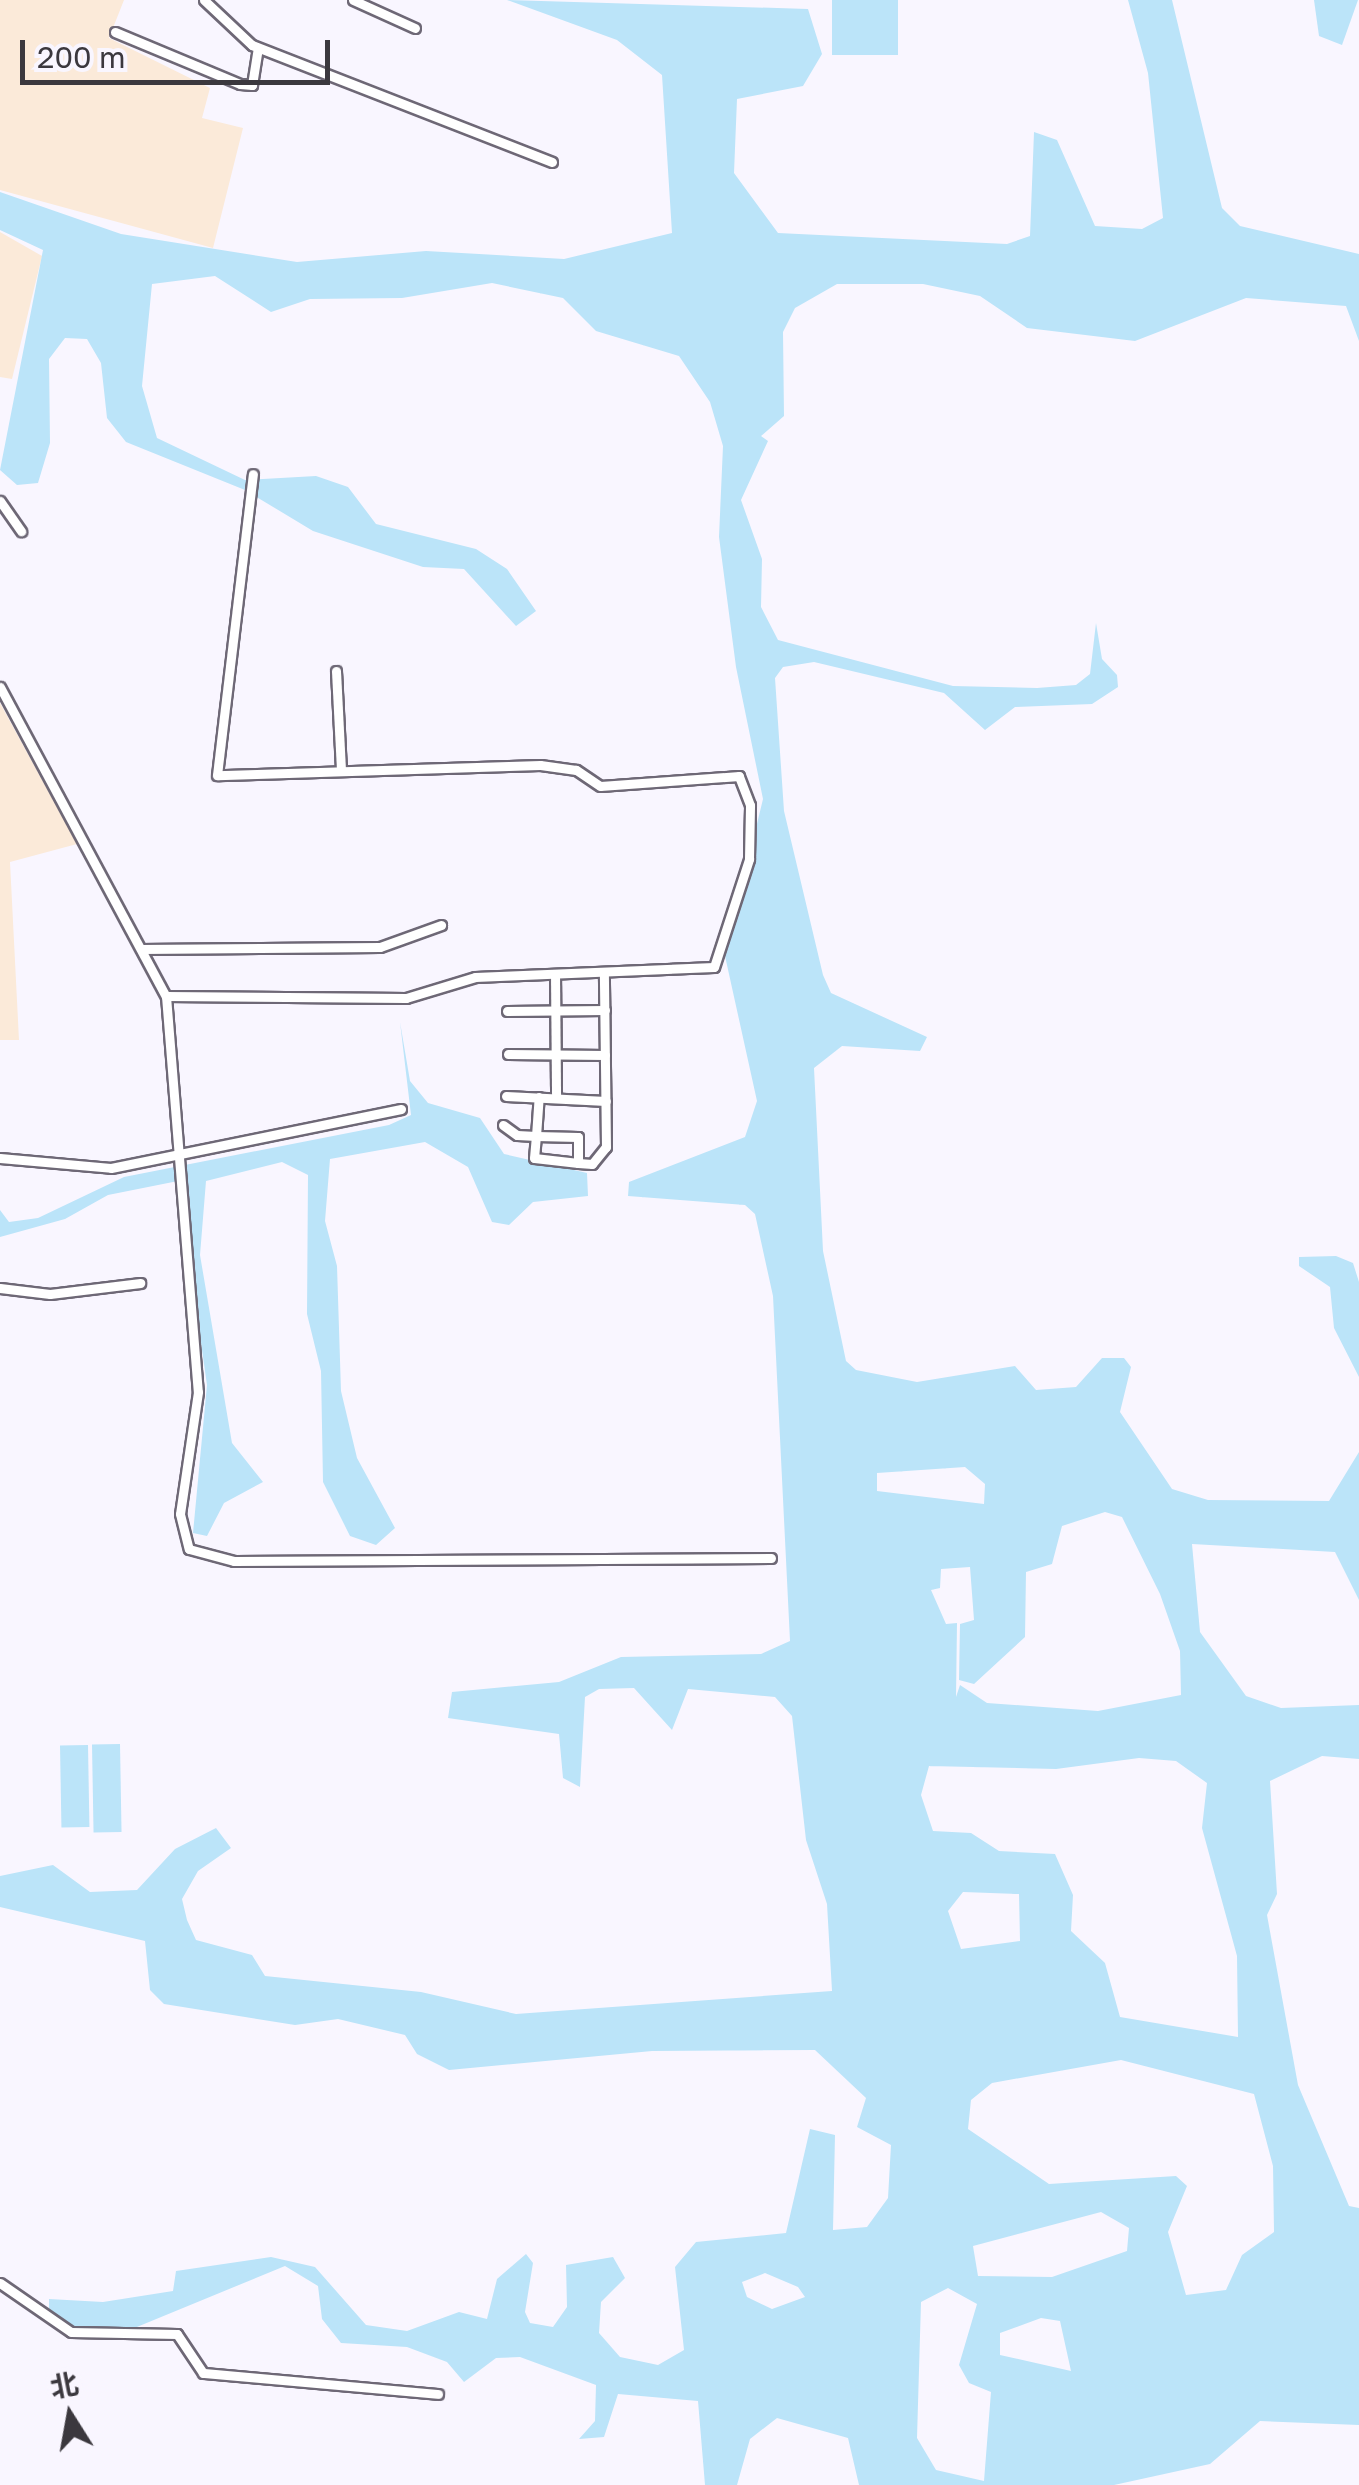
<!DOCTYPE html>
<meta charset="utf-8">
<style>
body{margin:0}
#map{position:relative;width:1359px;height:2485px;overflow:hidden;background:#f9f6ff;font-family:"Golos Text","Noto Sans SC",sans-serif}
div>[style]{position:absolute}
.industrial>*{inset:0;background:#fbead9}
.water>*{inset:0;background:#bbe4f9;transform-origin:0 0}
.roads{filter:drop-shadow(2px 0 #6e6876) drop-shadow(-2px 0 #6e6876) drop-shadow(0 2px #6e6876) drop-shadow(0 -2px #6e6876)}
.street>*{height:9px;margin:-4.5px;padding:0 4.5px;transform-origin:4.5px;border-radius:4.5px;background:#fff}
span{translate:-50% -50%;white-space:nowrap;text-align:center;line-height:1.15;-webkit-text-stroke:8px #f9f6ff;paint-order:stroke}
.north{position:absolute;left:20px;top:2365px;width:100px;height:100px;-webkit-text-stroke:8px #f9f6ff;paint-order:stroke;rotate:349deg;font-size:28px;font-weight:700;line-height:40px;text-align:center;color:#3b383e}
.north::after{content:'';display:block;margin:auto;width:35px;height:45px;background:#3b383e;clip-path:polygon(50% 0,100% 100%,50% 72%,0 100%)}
.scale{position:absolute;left:20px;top:40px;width:310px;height:45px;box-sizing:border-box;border:5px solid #3b383e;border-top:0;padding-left:12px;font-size:30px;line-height:35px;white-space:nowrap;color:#3b383e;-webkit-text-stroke:8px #f9f6ff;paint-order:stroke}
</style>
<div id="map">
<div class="industrial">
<div style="clip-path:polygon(0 0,124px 0,109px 38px,210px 88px,202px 118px,243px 128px,213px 248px,0 190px)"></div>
<div style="clip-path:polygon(0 232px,42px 256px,12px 379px,0 377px)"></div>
<div style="clip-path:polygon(0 703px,77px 844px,10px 862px,19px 1040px,0 1040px)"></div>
</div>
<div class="water">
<div style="clip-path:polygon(evenodd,507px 0,808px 9px,822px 54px,803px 86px,737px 99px,734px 173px,778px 233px,1007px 244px,1030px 236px,1034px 132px,1057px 140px,1095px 226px,1142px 229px,1163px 218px,1148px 73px,1128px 0,1172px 0,1222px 208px,1240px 226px,1359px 254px,1359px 341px,1346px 306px,1246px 298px,1135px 341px,1027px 328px,980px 296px,923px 284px,837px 284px,795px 308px,783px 332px,784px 416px,761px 436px,768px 441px,741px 500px,762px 559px,761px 607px,778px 640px,953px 686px,1037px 688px,1076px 685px,1090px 674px,1096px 623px,1102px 659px,1117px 675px,1118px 687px,1092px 704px,1015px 707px,985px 730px,944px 693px,814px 662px,783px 667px,775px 678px,784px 811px,823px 975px,831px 993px,927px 1037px,920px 1051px,842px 1046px,814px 1068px,823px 1251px,846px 1361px,856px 1370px,917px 1382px,1015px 1366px,1036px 1390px,1076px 1387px,1102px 1358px,1124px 1358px,1131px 1367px,1120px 1412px,1172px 1489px,1208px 1500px,1329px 1501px,1359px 1452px,1359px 1600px,1335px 1552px,1192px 1544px,1200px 1632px,1246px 1696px,1281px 1708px,1359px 1705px,1359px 1759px,1322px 1756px,1270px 1781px,1277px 1894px,1267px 1915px,1298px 2085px,1349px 2206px,1359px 2208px,1359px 2425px,1260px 2421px,1210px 2464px,1114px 2485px,859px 2485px,848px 2438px,777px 2418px,750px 2439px,737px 2485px,705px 2485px,698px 2401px,618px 2394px,604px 2437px,579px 2439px,595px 2421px,596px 2385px,520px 2357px,496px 2358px,464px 2382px,447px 2362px,407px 2347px,341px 2343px,322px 2319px,318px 2286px,285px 2266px,132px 2329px,72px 2327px,49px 2312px,49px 2299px,103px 2302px,173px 2291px,176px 2271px,271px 2257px,315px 2267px,366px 2325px,407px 2331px,459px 2312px,487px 2319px,497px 2279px,526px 2254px,533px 2263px,525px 2312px,530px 2323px,553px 2327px,567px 2307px,566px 2265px,613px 2257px,625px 2278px,601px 2302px,599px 2333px,620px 2357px,658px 2365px,684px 2350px,675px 2267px,696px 2242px,786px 2233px,810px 2129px,835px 2135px,833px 2230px,867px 2227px,888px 2198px,891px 2145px,857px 2127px,866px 2098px,815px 2050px,652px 2051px,449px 2070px,417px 2054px,405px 2035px,338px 2019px,295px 2025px,164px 2004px,150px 1990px,145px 1941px,0 1907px,0 1876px,53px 1865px,90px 1892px,137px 1890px,175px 1849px,216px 1828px,231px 1848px,198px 1871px,182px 1899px,187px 1920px,196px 1940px,252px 1955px,265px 1976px,421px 1992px,516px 2014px,832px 1991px,827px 1904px,806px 1840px,792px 1716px,775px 1697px,688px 1689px,672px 1730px,634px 1688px,599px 1689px,585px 1697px,580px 1787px,563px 1778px,559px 1734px,448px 1718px,452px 1692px,559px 1682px,621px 1657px,761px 1654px,790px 1641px,773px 1296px,755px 1214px,745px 1205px,628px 1196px,629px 1182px,745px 1137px,757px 1101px,725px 956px,763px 799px,736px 667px,719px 537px,723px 446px,710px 402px,679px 356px,596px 331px,563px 298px,492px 283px,402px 298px,310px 299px,271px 312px,215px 276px,152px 284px,142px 386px,157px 438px,245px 480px,316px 476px,348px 487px,376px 524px,476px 549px,507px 569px,536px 611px,516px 626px,464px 569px,423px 567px,313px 531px,245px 490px,126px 442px,107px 418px,101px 363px,87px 339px,65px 338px,49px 359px,50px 443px,38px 483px,17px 485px,0 470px,43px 250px,0 230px,0 192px,121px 234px,297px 262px,426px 251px,564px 259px,672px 233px,662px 75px,617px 40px,507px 0,965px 1467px,985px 1484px,984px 1504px,877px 1491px,877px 1473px,965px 1467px,507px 0,1105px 1512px,1122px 1517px,1160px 1594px,1180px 1651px,1181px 1695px,1098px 1711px,987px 1703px,960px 1685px,956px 1697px,957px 1623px,946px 1624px,931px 1590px,940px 1588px,941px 1569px,970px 1567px,974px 1620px,960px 1624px,959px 1680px,974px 1684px,1025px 1637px,1026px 1572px,1052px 1564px,1062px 1526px,1105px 1512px,507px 0,1139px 1758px,1176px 1761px,1207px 1783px,1202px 1828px,1237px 1956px,1238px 2037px,1120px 2017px,1105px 1963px,1071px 1931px,1073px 1895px,1055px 1854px,999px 1851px,971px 1833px,933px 1831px,921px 1795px,929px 1766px,1056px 1769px,1139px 1758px,507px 0,963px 1892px,1019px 1894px,1020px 1941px,961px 1949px,948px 1911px,963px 1892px,507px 0,1121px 2060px,1254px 2094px,1273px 2166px,1274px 2232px,1242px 2255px,1226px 2290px,1186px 2295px,1168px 2232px,1187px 2186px,1176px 2176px,1049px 2184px,968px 2129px,971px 2100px,992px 2083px,1121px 2060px,507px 0,1101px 2212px,1129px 2228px,1127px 2251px,1052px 2277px,978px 2276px,973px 2246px,1101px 2212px,507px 0,765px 2273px,798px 2287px,805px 2297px,772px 2309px,747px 2297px,742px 2282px,765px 2273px,507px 0,948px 2288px,977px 2304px,959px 2365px,969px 2383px,991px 2392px,984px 2481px,936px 2470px,917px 2438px,921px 2302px,948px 2288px,507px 0,1041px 2318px,1060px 2321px,1071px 2371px,1000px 2355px,1000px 2333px,1041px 2318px)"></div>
<div style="left:832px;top:0;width:66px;height:55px"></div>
<div style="clip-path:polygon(1314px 0,1358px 0,1342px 45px,1319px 36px)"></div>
<div style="clip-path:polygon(400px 1022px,410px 1081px,428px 1103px,480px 1118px,504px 1154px,587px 1173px,588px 1196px,533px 1202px,509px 1225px,492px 1222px,468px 1167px,425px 1142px,330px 1159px,325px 1221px,337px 1266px,341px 1391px,357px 1458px,395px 1528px,376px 1545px,350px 1536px,323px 1482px,321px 1371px,307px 1314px,308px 1175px,282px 1162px,206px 1181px,200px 1255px,232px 1443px,263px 1482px,224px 1503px,207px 1536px,193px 1533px,207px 1385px,178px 1181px,108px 1195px,65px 1219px,0 1237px,0 1210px,9px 1222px,38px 1218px,124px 1177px,389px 1125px,411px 1115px)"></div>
<div style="clip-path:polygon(1336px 1256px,1353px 1263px,1359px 1282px,1359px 1377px,1334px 1328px,1330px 1287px,1299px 1266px,1299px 1257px)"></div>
<div style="left:120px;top:1744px;width:88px;height:28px;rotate:89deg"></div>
<div style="left:88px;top:1745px;width:82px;height:28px;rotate:89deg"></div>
</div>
<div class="roads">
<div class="street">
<div style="left:204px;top:0;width:66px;rotate:43.2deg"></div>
<div style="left:252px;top:45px;width:322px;rotate:21.3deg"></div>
<div style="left:353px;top:0;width:68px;rotate:24.3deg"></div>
<div style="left:115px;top:32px;width:135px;rotate:22.6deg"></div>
<div style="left:240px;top:84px;width:12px;rotate:5deg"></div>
<div style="left:252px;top:85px;width:37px;rotate:-81deg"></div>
<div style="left:0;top:501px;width:37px;rotate:55deg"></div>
<div style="left:336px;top:671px;width:100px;rotate:87.1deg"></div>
<div style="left:0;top:687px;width:351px;rotate:61.8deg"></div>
<div style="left:166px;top:996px;width:397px;rotate:85.4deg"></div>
<div style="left:198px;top:1392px;width:123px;rotate:98.4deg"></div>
<div style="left:180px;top:1514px;width:36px;rotate:76deg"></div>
<div style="left:189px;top:1549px;width:47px;rotate:14.9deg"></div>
<div style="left:234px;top:1561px;width:537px;rotate:-0.32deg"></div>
<div style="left:141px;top:949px;width:239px;rotate:-0.5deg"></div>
<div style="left:380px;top:947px;width:65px;rotate:-19.8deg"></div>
<div style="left:555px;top:974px;width:124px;rotate:89.5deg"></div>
<div style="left:166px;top:996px;width:240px;rotate:0.5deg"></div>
<div style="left:406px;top:998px;width:72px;rotate:-16.9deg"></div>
<div style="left:475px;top:977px;width:239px;rotate:-2.4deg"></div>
<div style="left:714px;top:967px;width:114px;rotate:-72deg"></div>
<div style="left:749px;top:859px;width:54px;rotate:-88.9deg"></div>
<div style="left:750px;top:805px;width:31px;rotate:-111deg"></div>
<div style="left:739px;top:776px;width:139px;rotate:175.9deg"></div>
<div style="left:600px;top:786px;width:29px;rotate:-146deg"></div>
<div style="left:576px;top:770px;width:36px;rotate:-172deg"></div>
<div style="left:540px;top:765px;width:323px;rotate:178.2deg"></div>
<div style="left:217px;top:775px;width:303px;rotate:-83.2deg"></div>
<div style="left:507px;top:1011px;width:98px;rotate:-0.6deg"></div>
<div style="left:508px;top:1054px;width:97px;rotate:0.6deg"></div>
<div style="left:506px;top:1096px;width:100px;rotate:2.9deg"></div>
<div style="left:503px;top:1125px;width:17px;rotate:36deg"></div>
<div style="left:517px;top:1135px;width:19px;rotate:3deg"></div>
<div style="left:536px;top:1136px;width:42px;rotate:1.4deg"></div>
<div style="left:578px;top:1137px;width:26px;rotate:90deg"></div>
<div style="left:578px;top:1163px;width:44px;rotate:-173.5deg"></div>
<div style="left:534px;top:1158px;width:22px;rotate:-85deg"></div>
<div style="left:536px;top:1136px;width:39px;rotate:-86deg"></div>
<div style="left:0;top:1158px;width:111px;rotate:5.1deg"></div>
<div style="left:111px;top:1168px;width:296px;rotate:-11.5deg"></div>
<div style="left:578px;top:1163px;width:14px;rotate:4deg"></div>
<div style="left:592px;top:1164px;width:22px;rotate:-51deg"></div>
<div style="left:606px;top:1147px;width:175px;rotate:-90.7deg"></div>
<div style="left:0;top:1288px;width:50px;rotate:6.8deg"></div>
<div style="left:50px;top:1294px;width:91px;rotate:-7deg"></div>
<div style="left:0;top:2283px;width:86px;rotate:34.6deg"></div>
<div style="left:71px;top:2332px;width:106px;rotate:1.1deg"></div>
<div style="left:177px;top:2334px;width:47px;rotate:56.3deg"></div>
<div style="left:203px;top:2373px;width:236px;rotate:5.1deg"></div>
</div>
</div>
<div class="north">北</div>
<div class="scale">200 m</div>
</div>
